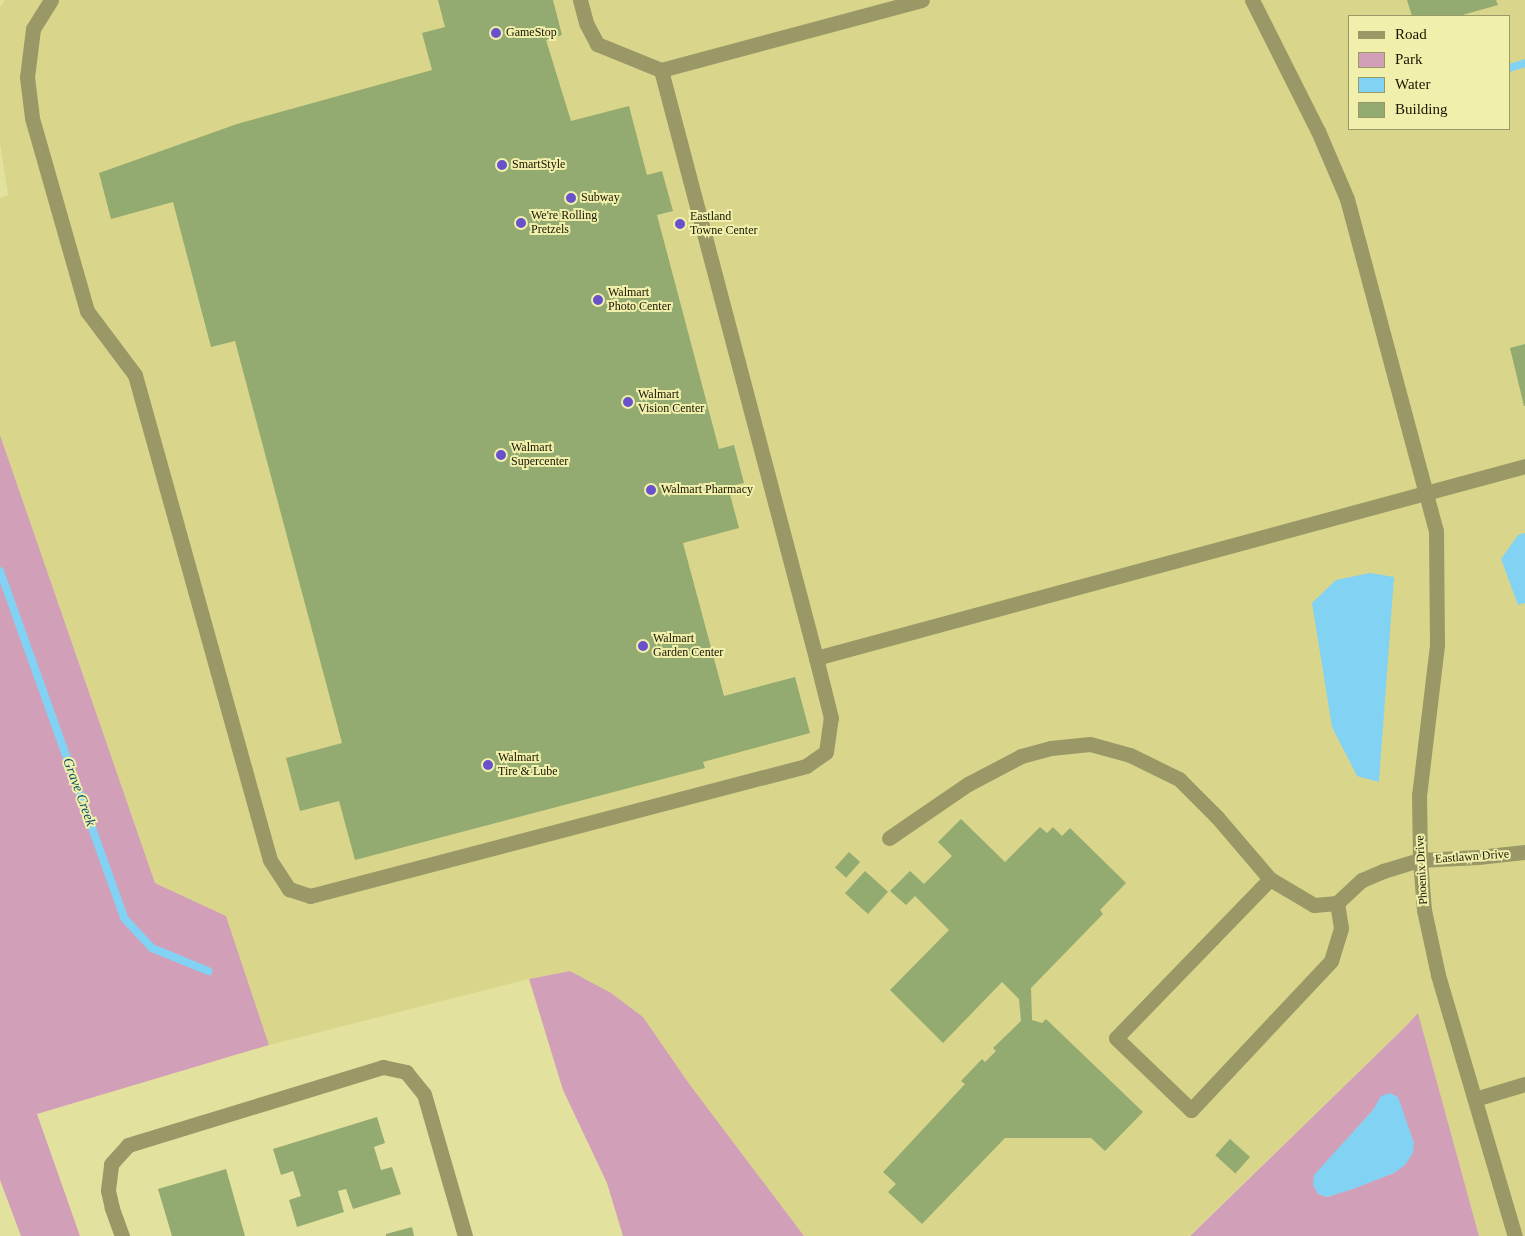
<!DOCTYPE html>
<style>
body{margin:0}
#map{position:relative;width:1525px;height:1236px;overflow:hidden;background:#e3e19e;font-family:Georgia,serif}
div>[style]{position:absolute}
.built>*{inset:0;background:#d9d68b}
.green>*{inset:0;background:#d29fb9}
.water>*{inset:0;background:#82d2f3}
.stream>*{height:8px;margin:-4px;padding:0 4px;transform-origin:4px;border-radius:4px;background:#82d2f3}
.building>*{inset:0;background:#93ab70;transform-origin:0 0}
.minor>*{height:15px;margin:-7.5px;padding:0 7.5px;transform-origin:7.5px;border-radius:7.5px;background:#999866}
.dots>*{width:14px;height:14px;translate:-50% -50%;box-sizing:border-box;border:2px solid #f0efab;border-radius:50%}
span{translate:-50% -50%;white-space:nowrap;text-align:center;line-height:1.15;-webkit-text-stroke:4px #f0efab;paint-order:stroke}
.poi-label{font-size:12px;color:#171600}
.left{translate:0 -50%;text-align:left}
.street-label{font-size:12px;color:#171600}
.water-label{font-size:14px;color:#074d64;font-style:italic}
.legend{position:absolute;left:1348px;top:15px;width:162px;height:115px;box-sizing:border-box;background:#f0efab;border:1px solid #999867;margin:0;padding:6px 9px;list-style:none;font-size:15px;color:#171600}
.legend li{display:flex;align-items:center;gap:10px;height:25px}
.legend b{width:25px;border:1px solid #999867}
</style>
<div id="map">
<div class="built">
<div style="clip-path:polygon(evenodd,5px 0,1525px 0,1525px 1236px,1479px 1236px,1418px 1014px,1189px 1236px,804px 1236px,690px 1085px,643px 1017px,570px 971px,529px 979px,269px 1045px,226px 916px,155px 883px,0 435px,0 198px,8px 195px,0 143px,0 7px,5px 0,1349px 16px,1509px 16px,1509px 129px,1349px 129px,1349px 16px)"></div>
</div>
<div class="green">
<div style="clip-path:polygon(0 435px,155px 883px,226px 916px,269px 1045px,37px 1114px,80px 1236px,21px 1236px,0 1180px)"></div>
<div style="clip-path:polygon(570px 971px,611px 993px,643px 1017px,690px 1085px,804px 1236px,623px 1236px,607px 1183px,563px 1090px,529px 979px)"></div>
<div style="clip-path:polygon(evenodd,1418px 1013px,1479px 1236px,1190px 1236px,1406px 1026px,1418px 1013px,1373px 1110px,1394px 1173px,1327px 1197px,1318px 1194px,1356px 1129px,1373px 1110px)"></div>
</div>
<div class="water">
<div style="clip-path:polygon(1525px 533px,1525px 603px,1518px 605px,1501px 559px,1518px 535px)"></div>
<div style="clip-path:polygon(1370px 573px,1394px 577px,1379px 782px,1357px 776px,1332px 727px,1312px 603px,1336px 580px)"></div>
<div style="clip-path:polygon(1390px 1093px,1398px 1097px,1414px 1143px,1413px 1153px,1405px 1165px,1394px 1173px,1353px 1189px,1327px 1197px,1318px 1194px,1313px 1185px,1314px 1175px,1373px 1110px,1381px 1096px)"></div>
</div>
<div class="stream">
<div style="left:1509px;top:68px;width:17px;rotate:-17deg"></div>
<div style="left:0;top:571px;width:368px;rotate:70.3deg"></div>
<div style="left:124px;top:918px;width:41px;rotate:47deg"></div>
<div style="left:152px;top:948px;width:61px;rotate:22.3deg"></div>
</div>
<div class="building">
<div style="clip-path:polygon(438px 0,553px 0,562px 35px,546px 40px,571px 121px,629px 106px,647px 175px,662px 171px,673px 211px,657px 215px,719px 449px,734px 445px,744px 483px,728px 487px,739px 528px,683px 543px,724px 696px,795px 677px,810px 733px,703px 762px,705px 768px,355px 860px,339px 801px,300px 811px,286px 758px,342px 743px,235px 341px,211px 347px,173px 202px,111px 219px,99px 173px,237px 124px,432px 70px,422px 33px,445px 27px)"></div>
<div style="clip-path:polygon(1407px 0,1496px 0,1498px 5px,1459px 16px,1412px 16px)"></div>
<div style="clip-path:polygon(1525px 344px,1525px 406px,1524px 406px,1510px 348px)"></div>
<div style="clip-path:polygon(961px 819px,1005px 862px,1040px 827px,1047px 833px,1053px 827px,1062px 836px,1070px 828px,1126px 883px,1100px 910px,1103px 914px,1031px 988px,1032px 1020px,1042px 1023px,1046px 1019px,1143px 1112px,1105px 1151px,1091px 1138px,1005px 1138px,922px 1224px,888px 1192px,896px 1184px,883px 1172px,965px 1084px,961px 1081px,982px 1059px,985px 1062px,996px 1051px,993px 1048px,1021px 1021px,1019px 999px,1002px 982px,943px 1043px,890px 990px,949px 930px,915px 896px,906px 905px,890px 891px,910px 871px,924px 884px,952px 856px,938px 842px)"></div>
<div style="left:849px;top:852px;width:15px;height:21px;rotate:42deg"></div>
<div style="left:865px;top:871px;width:31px;height:30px;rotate:42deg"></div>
<div style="clip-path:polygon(377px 1117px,385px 1143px,374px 1147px,381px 1170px,392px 1167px,401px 1194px,353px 1209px,346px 1189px,338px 1191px,344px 1212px,297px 1227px,289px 1200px,301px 1196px,293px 1171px,281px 1175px,273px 1149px)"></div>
<div style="left:1230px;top:1139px;width:27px;height:22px;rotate:42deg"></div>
<div style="clip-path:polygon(226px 1169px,245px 1236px,172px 1236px,158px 1189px)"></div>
<div style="clip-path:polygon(412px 1227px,414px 1236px,386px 1236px,386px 1234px)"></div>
</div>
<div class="minor">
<div style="left:51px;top:0;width:34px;rotate:122deg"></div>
<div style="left:33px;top:29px;width:48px;rotate:97.1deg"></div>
<div style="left:27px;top:77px;width:41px;rotate:83deg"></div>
<div style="left:32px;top:118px;width:201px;rotate:74.1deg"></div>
<div style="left:87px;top:311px;width:80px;rotate:53.1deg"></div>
<div style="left:135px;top:375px;width:503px;rotate:74.45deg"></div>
<div style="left:270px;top:860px;width:35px;rotate:57deg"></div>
<div style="left:289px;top:889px;width:22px;rotate:18deg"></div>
<div style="left:310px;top:896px;width:513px;rotate:-14.69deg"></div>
<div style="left:806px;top:766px;width:24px;rotate:-35deg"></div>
<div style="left:826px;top:752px;width:34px;rotate:-82deg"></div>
<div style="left:831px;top:718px;width:62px;rotate:-104deg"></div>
<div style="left:816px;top:658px;width:608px;rotate:-104.77deg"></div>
<div style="left:661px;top:70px;width:270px;rotate:-15deg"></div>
<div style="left:580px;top:0;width:24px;rotate:75deg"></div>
<div style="left:586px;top:23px;width:24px;rotate:62deg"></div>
<div style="left:597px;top:44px;width:69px;rotate:22.1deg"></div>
<div style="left:1252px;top:0;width:147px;rotate:63.3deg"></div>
<div style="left:1318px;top:131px;width:74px;rotate:66.9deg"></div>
<div style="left:1347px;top:199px;width:344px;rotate:75deg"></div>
<div style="left:1436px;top:531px;width:114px;rotate:89.5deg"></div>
<div style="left:1437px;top:645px;width:151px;rotate:96.8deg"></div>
<div style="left:1419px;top:795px;width:65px;rotate:89.1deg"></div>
<div style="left:1420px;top:860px;width:50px;rotate:85.4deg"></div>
<div style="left:1424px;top:910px;width:66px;rotate:77.8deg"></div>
<div style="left:1438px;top:975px;width:272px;rotate:73.6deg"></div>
<div style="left:816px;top:658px;width:735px;rotate:-15.15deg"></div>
<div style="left:889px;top:838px;width:96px;rotate:-34.4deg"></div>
<div style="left:968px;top:784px;width:60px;rotate:-27.8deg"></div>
<div style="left:1021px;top:756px;width:31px;rotate:-15deg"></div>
<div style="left:1051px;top:748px;width:39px;rotate:-6deg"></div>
<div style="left:1090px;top:744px;width:41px;rotate:15.4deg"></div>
<div style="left:1130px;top:755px;width:55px;rotate:26.1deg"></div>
<div style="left:1179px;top:779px;width:54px;rotate:45deg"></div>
<div style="left:1217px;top:817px;width:82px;rotate:49.5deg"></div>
<div style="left:1270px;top:879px;width:51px;rotate:30.6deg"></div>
<div style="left:1314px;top:905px;width:23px;rotate:-5deg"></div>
<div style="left:1337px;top:903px;width:34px;rotate:-43deg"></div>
<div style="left:1362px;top:880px;width:23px;rotate:-23deg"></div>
<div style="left:1383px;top:871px;width:39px;rotate:-17deg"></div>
<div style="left:1420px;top:860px;width:58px;rotate:-3deg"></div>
<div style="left:1478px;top:857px;width:47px;rotate:-6.1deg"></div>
<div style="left:1270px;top:879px;width:221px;rotate:134.1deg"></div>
<div style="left:1116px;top:1038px;width:104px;rotate:43.8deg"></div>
<div style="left:1191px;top:1110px;width:204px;rotate:-46.8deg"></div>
<div style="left:1331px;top:961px;width:34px;rotate:-73deg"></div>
<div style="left:1341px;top:928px;width:25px;rotate:-99deg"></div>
<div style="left:1475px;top:1099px;width:52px;rotate:-16.7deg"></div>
<div style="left:122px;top:1236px;width:30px;rotate:-110deg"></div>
<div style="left:112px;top:1208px;width:18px;rotate:-103deg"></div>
<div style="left:108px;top:1190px;width:26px;rotate:-83deg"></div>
<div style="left:111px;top:1164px;width:25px;rotate:-48deg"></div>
<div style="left:128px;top:1145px;width:267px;rotate:-17deg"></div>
<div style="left:383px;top:1067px;width:24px;rotate:12deg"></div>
<div style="left:406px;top:1072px;width:28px;rotate:51deg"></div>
<div style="left:424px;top:1094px;width:148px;rotate:73.9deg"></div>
</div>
<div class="dots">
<div style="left:496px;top:33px;background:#6852cb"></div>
<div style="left:502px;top:165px;background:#6852cb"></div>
<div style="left:571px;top:198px;background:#6852cb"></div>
<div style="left:521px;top:223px;background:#6852cb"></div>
<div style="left:680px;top:224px;background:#6852cb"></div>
<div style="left:598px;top:300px;background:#6852cb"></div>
<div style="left:628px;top:402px;background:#6852cb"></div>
<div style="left:501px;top:455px;background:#6852cb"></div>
<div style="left:651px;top:490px;background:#6852cb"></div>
<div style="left:643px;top:646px;background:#6852cb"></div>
<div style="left:488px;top:765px;background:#6852cb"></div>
</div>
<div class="poi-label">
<span class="left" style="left:506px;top:33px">GameStop</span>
<span class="left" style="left:512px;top:165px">SmartStyle</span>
<span class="left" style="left:581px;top:198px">Subway</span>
<span class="left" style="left:531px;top:223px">We're Rolling<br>Pretzels</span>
<span class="left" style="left:690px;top:224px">Eastland<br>Towne Center</span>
<span class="left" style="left:608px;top:300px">Walmart<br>Photo Center</span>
<span class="left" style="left:638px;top:402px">Walmart<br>Vision Center</span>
<span class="left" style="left:511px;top:455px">Walmart<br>Supercenter</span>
<span class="left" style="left:661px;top:490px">Walmart Pharmacy</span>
<span class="left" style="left:653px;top:646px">Walmart<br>Garden Center</span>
<span class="left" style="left:498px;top:765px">Walmart<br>Tire &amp; Lube</span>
</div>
<div class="street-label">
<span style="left:1472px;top:857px;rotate:-4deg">Eastlawn Drive</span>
<span style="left:1422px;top:870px;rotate:-93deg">Phoenix Drive</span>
</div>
<div class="water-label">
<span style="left:79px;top:792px;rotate:70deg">Grave Creek</span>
</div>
<ul class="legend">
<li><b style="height:6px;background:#999866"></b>Road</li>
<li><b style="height:14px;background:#d29fb9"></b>Park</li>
<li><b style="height:14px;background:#82d2f3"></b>Water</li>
<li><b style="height:14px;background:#93ab70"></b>Building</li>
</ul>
</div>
